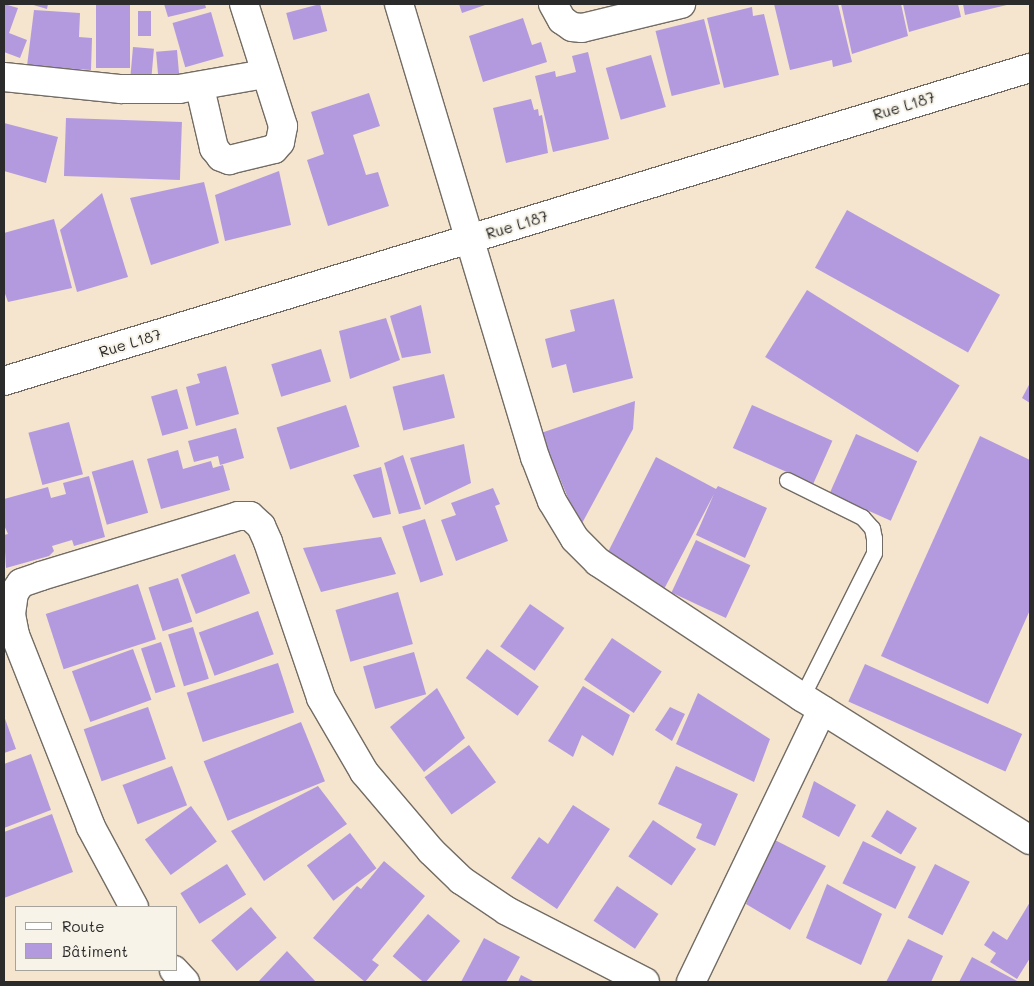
<!DOCTYPE html>
<meta charset="utf-8">
<style>
body{margin:0}
#map{position:relative;width:1034px;height:986px;overflow:hidden;background:#f5e4ce;font-family:Mali,sans-serif}
div>[style]{position:absolute}
.building>*{inset:0;background:#b39ade;transform-origin:0 0}
.roads{filter:drop-shadow(1px 0 #726c64) drop-shadow(-1px 0 #726c64) drop-shadow(0 1px #726c64) drop-shadow(0 -1px #726c64)}
.service>*{height:15px;margin:-7.5px;padding:0 7.5px;transform-origin:7.5px;border-radius:7.5px;background:#fff}
.minor>*{height:28px;margin:-14px;padding:0 14px;transform-origin:14px;border-radius:14px;background:#fff}
.tertiary>*{height:28px;margin:-14px;padding:0 14px;transform-origin:14px;border-radius:14px;background:#fff}
span{translate:-50% -50%;white-space:nowrap;text-align:center;line-height:1.15;-webkit-text-stroke:4px #f7f3e8;paint-order:stroke}
.street-label{font-size:15px;color:#2b2b2b}
.frame{position:absolute;inset:0;border:5px solid #2b2b2b;pointer-events:none}
.legend{position:absolute;left:15px;top:906px;width:162px;height:65px;box-sizing:border-box;background:#f7f3e8;border:1px solid #a5a39c;margin:0;padding:6px 9px;list-style:none;font-size:15px;color:#2b2b2b}
.legend li{display:flex;align-items:center;gap:10px;height:25px}
.legend b{width:25px;border:1px solid #a5a39c}
</style>
<div id="map">
<div class="building">
<div style="clip-path:polygon(4px 4px,18px 8px,9px 33px,27px 40px,20px 58px,4px 52px)"></div>
<div style="clip-path:polygon(30px 4px,48px 4px,47px 9px)"></div>
<div style="clip-path:polygon(164px 4px,205px 4px,206px 8px,168px 17px)"></div>
<div style="left:320px;top:4px;width:28px;height:35px;rotate:75deg"></div>
<div style="clip-path:polygon(459px 4px,488px 4px,462px 13px)"></div>
<div style="clip-path:polygon(774px 4px,838px 4px,852px 62px,833px 67px,832px 60px,790px 70px)"></div>
<div style="clip-path:polygon(841px 4px,901px 4px,908px 36px,852px 54px)"></div>
<div style="clip-path:polygon(903px 4px,958px 4px,961px 17px,909px 32px)"></div>
<div style="clip-path:polygon(963px 4px,1011px 4px,965px 15px)"></div>
<div style="left:96px;top:5px;width:34px;height:63px"></div>
<div style="clip-path:polygon(752px 7px,753px 16px,764px 14px,779px 75px,724px 88px,707px 18px)"></div>
<div style="clip-path:polygon(34px 10px,80px 13px,79px 37px,92px 38px,91px 70px,27px 66px)"></div>
<div style="left:138px;top:11px;width:13px;height:25px"></div>
<div style="left:211px;top:12px;width:46px;height:40px;rotate:74deg"></div>
<div style="clip-path:polygon(523px 18px,532px 45px,541px 42px,547px 62px,483px 82px,469px 36px)"></div>
<div style="left:704px;top:19px;width:67px;height:50px;rotate:76deg"></div>
<div style="left:133px;top:47px;width:21px;height:29px;rotate:5deg"></div>
<div style="left:177px;top:50px;width:24px;height:21px;rotate:85deg"></div>
<div style="clip-path:polygon(588px 52px,609px 139px,553px 152px,535px 76px,555px 71px,556px 77px,576px 72px,572px 56px)"></div>
<div style="left:651px;top:55px;width:54px;height:47px;rotate:74deg"></div>
<div style="clip-path:polygon(369px 93px,380px 126px,353px 135px,366px 175px,378px 172px,389px 206px,328px 226px,307px 160px,324px 154px,311px 112px)"></div>
<div style="clip-path:polygon(531px 99px,534px 110px,538px 109px,539px 116px,542px 115px,548px 153px,506px 163px,493px 108px)"></div>
<div style="left:66px;top:118px;width:116px;height:58px;rotate:2deg"></div>
<div style="clip-path:polygon(4px 123px,58px 137px,46px 183px,4px 171px)"></div>
<div style="clip-path:polygon(279px 171px,291px 225px,225px 241px,215px 195px)"></div>
<div style="clip-path:polygon(204px 182px,219px 243px,151px 265px,130px 198px)"></div>
<div style="clip-path:polygon(102px 193px,128px 277px,77px 292px,60px 230px)"></div>
<div style="left:847px;top:210px;width:175px;height:66px;rotate:29deg"></div>
<div style="clip-path:polygon(54px 219px,72px 288px,8px 302px,4px 291px,4px 233px)"></div>
<div style="left:807px;top:290px;width:180px;height:79px;rotate:32deg"></div>
<div style="clip-path:polygon(614px 299px,633px 378px,573px 393px,566px 364px,552px 368px,545px 339px,575px 331px,570px 310px)"></div>
<div style="clip-path:polygon(421px 305px,431px 353px,402px 358px,390px 316px)"></div>
<div style="clip-path:polygon(386px 318px,400px 360px,350px 379px,339px 331px)"></div>
<div style="left:321px;top:349px;width:34px;height:52px;rotate:73deg"></div>
<div style="clip-path:polygon(226px 366px,239px 414px,196px 426px,186px 387px,200px 383px,197px 374px)"></div>
<div style="left:444px;top:374px;width:45px;height:53px;rotate:76deg"></div>
<div style="clip-path:polygon(1030px 383px,1030px 403px,1022px 398px)"></div>
<div style="left:177px;top:389px;width:41px;height:27px;rotate:74deg"></div>
<div style="clip-path:polygon(635px 401px,633px 429px,580px 527px,541px 433px)"></div>
<div style="left:346px;top:405px;width:44px;height:73px;rotate:72deg"></div>
<div style="left:752px;top:405px;width:88px;height:47px;rotate:24deg"></div>
<div style="left:69px;top:422px;width:54px;height:42px;rotate:75deg"></div>
<div style="clip-path:polygon(236px 428px,244px 458px,220px 465px,218px 456px,194px 462px,188px 441px)"></div>
<div style="left:856px;top:434px;width:67px;height:65px;rotate:24deg"></div>
<div style="clip-path:polygon(980px 436px,1030px 460px,1030px 610px,988px 704px,881px 656px)"></div>
<div style="clip-path:polygon(464px 444px,471px 483px,425px 505px,410px 458px)"></div>
<div style="clip-path:polygon(178px 450px,183px 469px,211px 461px,213px 468px,223px 465px,230px 490px,161px 509px,147px 459px)"></div>
<div style="clip-path:polygon(403px 455px,421px 509px,399px 514px,384px 463px)"></div>
<div style="clip-path:polygon(656px 457px,716px 489px,718px 486px,767px 508px,745px 558px,696px 535px,714px 494px,662px 593px,603px 562px)"></div>
<div style="left:133px;top:460px;width:55px;height:43px;rotate:74deg"></div>
<div style="clip-path:polygon(381px 467px,391px 514px,373px 518px,353px 475px)"></div>
<div style="clip-path:polygon(89px 476px,105px 537px,74px 546px,72px 540px,52px 546px,54px 551px,49px 556px,6px 568px,4px 535px,8px 534px,4px 525px,4px 499px,48px 487px,51px 498px,66px 494px,63px 483px)"></div>
<div style="clip-path:polygon(493px 488px,500px 504px,495px 506px,508px 541px,456px 561px,441px 520px,456px 515px,451px 503px)"></div>
<div style="left:425px;top:519px;width:59px;height:24px;rotate:72deg"></div>
<div style="clip-path:polygon(381px 537px,396px 574px,321px 592px,303px 548px)"></div>
<div style="left:696px;top:540px;width:60px;height:58px;rotate:25deg"></div>
<div style="left:235px;top:554px;width:42px;height:58px;rotate:69deg"></div>
<div style="left:178px;top:578px;width:46px;height:31px;rotate:72deg"></div>
<div style="left:138px;top:584px;width:58px;height:97px;rotate:72deg"></div>
<div style="left:398px;top:592px;width:54px;height:65px;rotate:74deg"></div>
<div style="left:530px;top:604px;width:42px;height:52px;rotate:35deg"></div>
<div style="left:258px;top:611px;width:46px;height:63px;rotate:70deg"></div>
<div style="left:193px;top:627px;width:54px;height:26px;rotate:73deg"></div>
<div style="left:612px;top:638px;width:60px;height:50px;rotate:34deg"></div>
<div style="left:161px;top:642px;width:47px;height:21px;rotate:72deg"></div>
<div style="left:133px;top:649px;width:54px;height:65px;rotate:70deg"></div>
<div style="left:487px;top:649px;width:64px;height:36px;rotate:36deg"></div>
<div style="left:414px;top:652px;width:44px;height:53px;rotate:74deg"></div>
<div style="left:278px;top:663px;width:52px;height:96px;rotate:72deg"></div>
<div style="left:865px;top:664px;width:172px;height:41px;rotate:24deg"></div>
<div style="clip-path:polygon(583px 686px,630px 715px,613px 756px,582px 735px,573px 757px,548px 741px)"></div>
<div style="clip-path:polygon(437px 688px,465px 738px,424px 772px,390px 727px)"></div>
<div style="clip-path:polygon(698px 693px,770px 739px,754px 782px,676px 744px)"></div>
<div style="left:148px;top:707px;width:55px;height:68px;rotate:71deg"></div>
<div style="clip-path:polygon(670px 707px,685px 714px,672px 741px,655px 730px)"></div>
<div style="clip-path:polygon(4px 716px,16px 749px,4px 753px)"></div>
<div style="left:301px;top:722px;width:64px;height:105px;rotate:68deg"></div>
<div style="left:469px;top:745px;width:46px;height:55px;rotate:54deg"></div>
<div style="clip-path:polygon(31px 754px,51px 810px,4px 828px,4px 764px)"></div>
<div style="left:172px;top:766px;width:42px;height:53px;rotate:69deg"></div>
<div style="clip-path:polygon(676px 766px,738px 794px,715px 846px,696px 838px,702px 824px,658px 804px)"></div>
<div style="clip-path:polygon(814px 781px,856px 805px,839px 837px,802px 817px)"></div>
<div style="clip-path:polygon(318px 786px,347px 824px,264px 881px,231px 831px)"></div>
<div style="clip-path:polygon(573px 805px,610px 829px,557px 909px,511px 878px,539px 837px,548px 844px)"></div>
<div style="left:191px;top:806px;width:44px;height:57px;rotate:54deg"></div>
<div style="left:887px;top:810px;width:35px;height:31px;rotate:31deg"></div>
<div style="clip-path:polygon(52px 814px,73px 872px,4px 898px,4px 832px)"></div>
<div style="left:653px;top:820px;width:52px;height:44px;rotate:34deg"></div>
<div style="left:350px;top:833px;width:44px;height:54px;rotate:53deg"></div>
<div style="clip-path:polygon(771px 838px,826px 866px,790px 930px,746px 904px)"></div>
<div style="left:863px;top:841px;width:59px;height:47px;rotate:26deg"></div>
<div style="clip-path:polygon(384px 861px,425px 896px,372px 960px,379px 965px,365px 982px,313px 938px,357px 886px,361px 889px)"></div>
<div style="left:227px;top:864px;width:36px;height:55px;rotate:58deg"></div>
<div style="left:935px;top:864px;width:39px;height:60px;rotate:27deg"></div>
<div style="clip-path:polygon(827px 884px,882px 914px,861px 965px,806px 938px)"></div>
<div style="left:617px;top:886px;width:50px;height:42px;rotate:34deg"></div>
<div style="clip-path:polygon(1030px 902px,1030px 958px,1017px 979px,990px 962px,996px 953px,984px 945px,993px 931px,1007px 940px)"></div>
<div style="left:251px;top:907px;width:40px;height:52px;rotate:50deg"></div>
<div style="left:428px;top:914px;width:42px;height:55px;rotate:40deg"></div>
<div style="clip-path:polygon(484px 938px,520px 957px,506px 982px,461px 982px)"></div>
<div style="clip-path:polygon(908px 939px,943px 956px,931px 982px,886px 982px)"></div>
<div style="clip-path:polygon(287px 951px,316px 982px,258px 982px)"></div>
<div style="clip-path:polygon(972px 957px,1019px 982px,959px 982px)"></div>
<div style="clip-path:polygon(521px 975px,535px 982px,518px 982px)"></div>
</div>
<div class="roads">
<div class="service">
<div style="left:787px;top:480px;width:84px;rotate:26.3deg"></div>
<div style="left:862px;top:517px;width:15px;rotate:48deg"></div>
<div style="left:872px;top:528px;width:10px;rotate:79deg"></div>
<div style="left:874px;top:538px;width:15px;rotate:90deg"></div>
<div style="left:874px;top:553px;width:161px;rotate:116.6deg"></div>
</div>
<div class="minor">
<div style="left:399px;top:4px;width:473px;rotate:73.3deg"></div>
<div style="left:535px;top:457px;width:47px;rotate:68.9deg"></div>
<div style="left:552px;top:501px;width:44px;rotate:58.8deg"></div>
<div style="left:575px;top:539px;width:33px;rotate:45deg"></div>
<div style="left:598px;top:562px;width:245px;rotate:33.5deg"></div>
<div style="left:802px;top:697px;width:269px;rotate:32.1deg"></div>
<div style="left:553px;top:4px;width:18px;rotate:61deg"></div>
<div style="left:562px;top:20px;width:12px;rotate:35deg"></div>
<div style="left:572px;top:27px;width:10px;rotate:6deg"></div>
<div style="left:582px;top:28px;width:102px;rotate:-13.6deg"></div>
<div style="left:4px;top:77px;width:118px;rotate:5.9deg"></div>
<div style="left:121px;top:89px;width:58px"></div>
<div style="left:179px;top:89px;width:87px;rotate:-9.9deg"></div>
<div style="left:200px;top:88px;width:62px;rotate:76.9deg"></div>
<div style="left:214px;top:148px;width:11px;rotate:52deg"></div>
<div style="left:221px;top:157px;width:9px;rotate:21deg"></div>
<div style="left:229px;top:160px;width:46px;rotate:-13.7deg"></div>
<div style="left:274px;top:149px;width:9px;rotate:-49deg"></div>
<div style="left:280px;top:142px;width:16px;rotate:-79deg"></div>
<div style="left:283px;top:126px;width:128px;rotate:-107.7deg"></div>
<div style="left:134px;top:907px;width:91px;rotate:-118.3deg"></div>
<div style="left:91px;top:827px;width:206px;rotate:-111.6deg"></div>
<div style="left:15px;top:635px;width:21px;rotate:-101deg"></div>
<div style="left:11px;top:614px;width:21px;rotate:-82deg"></div>
<div style="left:14px;top:593px;width:12px;rotate:-55deg"></div>
<div style="left:21px;top:583px;width:21px;rotate:-19deg"></div>
<div style="left:41px;top:576px;width:206px;rotate:-16.9deg"></div>
<div style="left:238px;top:516px;width:12px"></div>
<div style="left:250px;top:516px;width:15px;rotate:42deg"></div>
<div style="left:261px;top:526px;width:17px;rotate:66deg"></div>
<div style="left:268px;top:542px;width:165px;rotate:71.2deg"></div>
<div style="left:321px;top:698px;width:86px;rotate:59.8deg"></div>
<div style="left:364px;top:772px;width:104px;rotate:49.7deg"></div>
<div style="left:431px;top:851px;width:42px;rotate:44deg"></div>
<div style="left:461px;top:880px;width:55px;rotate:34deg"></div>
<div style="left:507px;top:911px;width:155px;rotate:27.2deg"></div>
<div style="left:174px;top:970px;width:16px;rotate:47deg"></div>
<div style="left:691px;top:982px;width:302px;rotate:-64.3deg"></div>
</div>
<div class="tertiary">
<div style="left:4px;top:381px;width:1073px;rotate:-16.97deg"></div>
</div>
</div>
<div class="street-label">
<span style="left:904px;top:106px;rotate:-17deg">Rue L187</span>
<span style="left:517px;top:225px;rotate:-17deg">Rue L187</span>
<span style="left:130px;top:343px;rotate:-17deg">Rue L187</span>
</div>
<div class="frame"></div>
<ul class="legend">
<li><b style="height:6px;background:#fff"></b>Route</li>
<li><b style="height:14px;background:#b39ade"></b>Bâtiment</li>
</ul>
</div>
